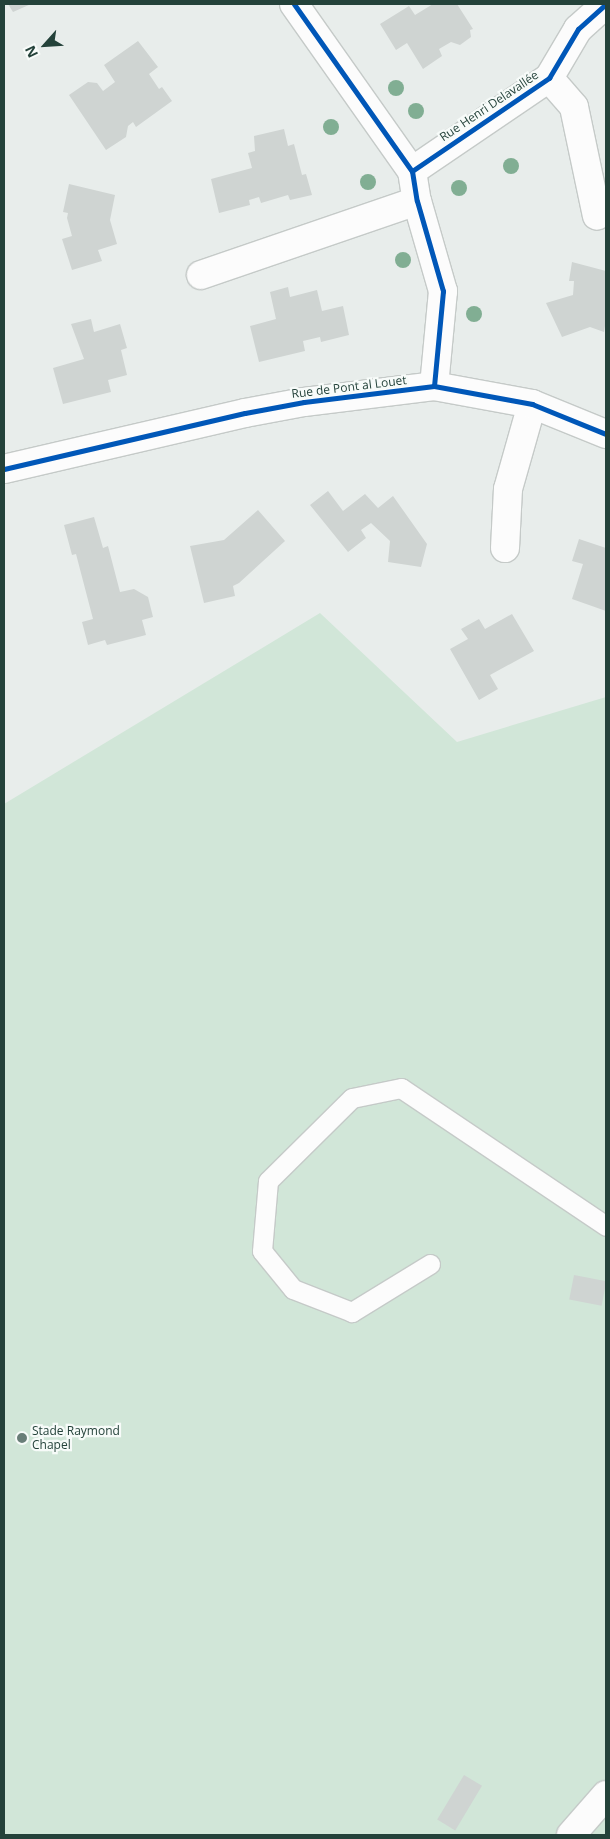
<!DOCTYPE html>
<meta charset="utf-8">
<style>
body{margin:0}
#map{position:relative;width:610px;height:1839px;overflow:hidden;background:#e8edeb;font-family:"Open Sans",sans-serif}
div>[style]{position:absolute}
.green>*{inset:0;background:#d1e6d8}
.building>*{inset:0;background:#cfd4d2;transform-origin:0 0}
.roads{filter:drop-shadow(1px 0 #c5cac8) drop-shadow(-1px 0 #c5cac8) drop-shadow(0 1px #c5cac8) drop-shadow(0 -1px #c5cac8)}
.service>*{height:19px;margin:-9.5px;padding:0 9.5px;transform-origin:9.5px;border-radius:9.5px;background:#fcfcfc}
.minor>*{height:28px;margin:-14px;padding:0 14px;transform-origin:14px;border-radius:14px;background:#fcfcfc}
.tertiary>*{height:28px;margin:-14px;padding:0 14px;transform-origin:14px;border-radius:14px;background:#fcfcfc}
.cycleway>*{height:5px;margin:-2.5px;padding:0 2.5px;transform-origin:2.5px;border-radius:2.5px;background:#0057b8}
.trees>*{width:16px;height:16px;margin:-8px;border-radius:50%;background:#81ae93}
.dots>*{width:14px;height:14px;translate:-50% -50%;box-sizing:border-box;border:2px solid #f7fbf9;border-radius:50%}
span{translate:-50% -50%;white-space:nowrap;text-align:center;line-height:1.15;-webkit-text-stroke:4.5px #f7fbf9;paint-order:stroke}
.street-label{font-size:12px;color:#24423a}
.poi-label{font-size:12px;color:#24423a}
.left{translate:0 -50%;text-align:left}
.frame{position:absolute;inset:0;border:5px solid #24423a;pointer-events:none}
.north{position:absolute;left:20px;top:20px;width:50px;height:50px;-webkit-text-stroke:4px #f7fbf9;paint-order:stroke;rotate:244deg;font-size:14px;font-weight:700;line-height:20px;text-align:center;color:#24423a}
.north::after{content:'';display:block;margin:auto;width:18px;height:22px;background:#24423a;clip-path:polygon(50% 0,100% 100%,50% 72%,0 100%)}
</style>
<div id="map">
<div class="green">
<div style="clip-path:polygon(320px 613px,457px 742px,606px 697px,606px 1835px,4px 1835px,4px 804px)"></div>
</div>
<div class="building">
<div style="clip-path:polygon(8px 4px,31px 4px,13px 12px)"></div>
<div style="clip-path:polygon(433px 4px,457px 4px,473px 29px,470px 30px,471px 37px,460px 45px,451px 42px,439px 49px,442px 56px,423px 69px,407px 43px,396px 50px,380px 24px,409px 6px,415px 15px)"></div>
<div style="clip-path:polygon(138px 41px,158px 67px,149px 74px,159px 89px,162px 87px,172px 101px,136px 127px,133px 122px,128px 126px,126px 137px,106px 150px,69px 95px,88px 82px,97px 83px,103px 91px,115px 82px,104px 65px)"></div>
<div style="clip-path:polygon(284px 129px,288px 146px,294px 144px,302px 175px,306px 174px,312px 195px,290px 200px,288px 195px,261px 203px,259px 197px,249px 200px,250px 205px,219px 213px,211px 179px,252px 168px,248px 153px,255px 151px,254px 136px)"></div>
<div style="clip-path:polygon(69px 184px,115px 195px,110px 220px,117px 244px,98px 250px,102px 261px,72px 270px,62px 239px,72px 236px,67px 218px,68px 213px,63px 212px)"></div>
<div style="clip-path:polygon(572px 262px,606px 271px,606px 320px,604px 332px,590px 327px,562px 337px,546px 303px,573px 295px,574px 281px,569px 281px)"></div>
<div style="clip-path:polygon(288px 287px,290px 297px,317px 290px,322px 311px,343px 306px,349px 335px,321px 342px,320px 337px,303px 341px,305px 351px,259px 362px,250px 326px,276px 319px,270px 292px)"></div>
<div style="clip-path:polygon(91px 319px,94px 332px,120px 324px,127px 348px,121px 350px,127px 375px,108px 380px,111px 392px,63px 404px,53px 368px,84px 359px,71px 324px)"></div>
<div style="clip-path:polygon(328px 491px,343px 511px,365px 494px,378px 508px,393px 496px,427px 544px,421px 567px,388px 562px,390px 541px,371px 523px,361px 530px,366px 538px,348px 552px,310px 505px)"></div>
<div style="clip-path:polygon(258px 510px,285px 541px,239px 583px,233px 586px,235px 596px,204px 603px,190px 546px,224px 540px)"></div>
<div style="clip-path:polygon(94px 517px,103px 548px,108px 546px,120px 592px,134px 589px,148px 597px,153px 617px,142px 620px,146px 635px,107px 645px,105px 640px,88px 645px,82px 622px,93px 619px,76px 554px,72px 555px,64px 525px)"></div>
<div style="clip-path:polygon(579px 539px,606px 548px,606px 611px,572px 599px,583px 564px,572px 561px)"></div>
<div style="clip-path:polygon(512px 614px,534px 651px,490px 675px,498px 689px,479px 700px,450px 649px,468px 639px,461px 629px,479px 619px,485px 629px)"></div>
<div style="left:574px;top:1275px;width:33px;height:25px;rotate:11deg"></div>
<div style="left:464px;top:1775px;width:21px;height:52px;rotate:31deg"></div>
</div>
<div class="roads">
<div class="service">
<div style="left:430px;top:1264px;width:92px;rotate:148.4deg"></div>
<div style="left:352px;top:1312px;width:63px;rotate:-158.7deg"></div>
<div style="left:293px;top:1289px;width:49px;rotate:-129.2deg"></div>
<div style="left:262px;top:1251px;width:70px;rotate:-85.1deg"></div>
<div style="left:268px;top:1181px;width:118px;rotate:-44.7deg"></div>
<div style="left:352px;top:1098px;width:50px;rotate:-11.5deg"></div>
<div style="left:401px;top:1088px;width:247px;rotate:33.9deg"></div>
</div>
<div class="minor">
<div style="left:294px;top:4px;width:204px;rotate:54.8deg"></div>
<div style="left:412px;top:171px;width:30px;rotate:81deg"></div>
<div style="left:417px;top:201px;width:94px;rotate:73.9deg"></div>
<div style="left:443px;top:291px;width:95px;rotate:95.4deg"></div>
<div style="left:549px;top:78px;width:38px;rotate:49deg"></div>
<div style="left:574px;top:107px;width:111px;rotate:78.1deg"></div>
<div style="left:412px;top:171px;width:166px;rotate:-34.2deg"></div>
<div style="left:549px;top:78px;width:57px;rotate:-59.4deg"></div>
<div style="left:578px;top:29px;width:38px;rotate:-42deg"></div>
<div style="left:201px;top:275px;width:228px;rotate:-18.9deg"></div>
<div style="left:505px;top:548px;width:59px;rotate:-87.1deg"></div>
<div style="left:508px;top:489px;width:88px;rotate:-74.2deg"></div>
<div style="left:571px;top:1835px;width:53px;rotate:-48.8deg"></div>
</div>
<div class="tertiary">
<div style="left:4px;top:469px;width:247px;rotate:-13.1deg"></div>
<div style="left:245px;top:413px;width:60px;rotate:-10.6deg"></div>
<div style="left:304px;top:402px;width:131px;rotate:-7deg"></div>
<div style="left:434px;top:386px;width:100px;rotate:10.4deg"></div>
<div style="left:532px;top:404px;width:80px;rotate:22.1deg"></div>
</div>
</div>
<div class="cycleway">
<div style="left:294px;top:4px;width:204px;rotate:54.8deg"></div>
<div style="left:412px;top:171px;width:30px;rotate:81deg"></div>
<div style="left:417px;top:201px;width:94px;rotate:73.9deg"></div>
<div style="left:443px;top:291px;width:95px;rotate:95.4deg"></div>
<div style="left:412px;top:171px;width:166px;rotate:-34.2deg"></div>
<div style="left:549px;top:78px;width:57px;rotate:-59.4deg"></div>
<div style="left:578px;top:29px;width:38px;rotate:-42deg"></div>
<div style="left:4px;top:469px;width:247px;rotate:-13.1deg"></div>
<div style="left:245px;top:413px;width:60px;rotate:-10.6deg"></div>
<div style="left:304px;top:402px;width:131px;rotate:-7deg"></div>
<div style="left:434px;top:386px;width:100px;rotate:10.4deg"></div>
<div style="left:532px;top:404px;width:80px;rotate:22.1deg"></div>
</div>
<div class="trees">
<div style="left:396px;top:88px"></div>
<div style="left:416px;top:111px"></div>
<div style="left:331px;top:127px"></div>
<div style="left:511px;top:166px"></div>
<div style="left:368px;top:182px"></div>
<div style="left:459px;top:188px"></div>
<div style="left:403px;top:260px"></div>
<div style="left:474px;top:314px"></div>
</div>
<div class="dots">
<div style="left:22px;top:1438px;background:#697e78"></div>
</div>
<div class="street-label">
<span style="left:489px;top:106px;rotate:-34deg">Rue Henri Delavallée</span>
<span style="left:349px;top:387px;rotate:-7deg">Rue de Pont al Louet</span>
</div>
<div class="poi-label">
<span class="left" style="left:32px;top:1438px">Stade Raymond<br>Chapel</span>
</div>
<div class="frame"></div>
<div class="north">N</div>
</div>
